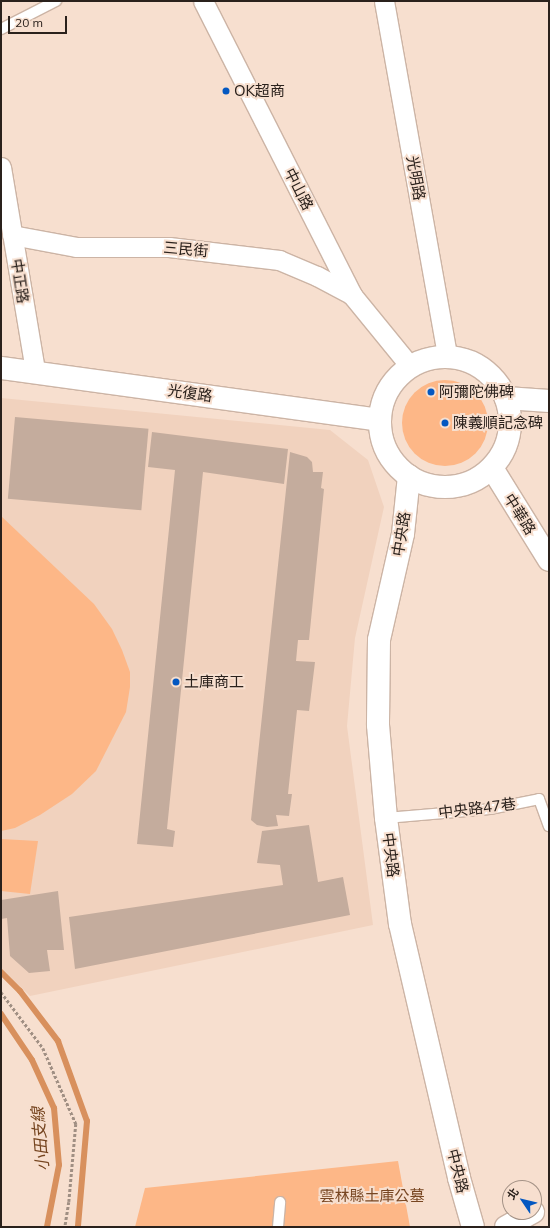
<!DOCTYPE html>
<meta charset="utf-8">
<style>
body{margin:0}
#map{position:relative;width:550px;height:1228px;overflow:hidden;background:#f7dfcf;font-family:Mulish,"Noto Sans TC",sans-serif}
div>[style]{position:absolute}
.built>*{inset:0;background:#f1d2be}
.green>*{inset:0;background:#fdb787}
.round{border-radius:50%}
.stream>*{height:6px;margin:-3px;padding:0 3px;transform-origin:3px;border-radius:3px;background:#d8905d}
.building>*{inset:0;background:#c4ac9d;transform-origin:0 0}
.path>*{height:2.5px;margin-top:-1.25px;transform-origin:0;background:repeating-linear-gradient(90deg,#a08f83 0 3px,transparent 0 5px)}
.roads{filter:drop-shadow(1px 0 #ccb4a5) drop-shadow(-1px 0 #ccb4a5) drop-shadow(0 1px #ccb4a5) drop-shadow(0 -1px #ccb4a5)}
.lane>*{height:10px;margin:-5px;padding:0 5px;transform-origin:5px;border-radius:5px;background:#fff}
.street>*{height:19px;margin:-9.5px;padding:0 9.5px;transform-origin:9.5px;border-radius:9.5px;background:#fff}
.secondary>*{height:22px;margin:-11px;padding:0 11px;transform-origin:11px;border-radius:11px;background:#fff}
.secondary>.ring{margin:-11px;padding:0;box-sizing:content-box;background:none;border:22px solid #fff;border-radius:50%}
.dots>*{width:11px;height:11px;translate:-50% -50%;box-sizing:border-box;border:2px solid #f7dfcf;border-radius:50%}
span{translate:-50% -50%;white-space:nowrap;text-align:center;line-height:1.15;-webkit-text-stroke:4px #f7dfcf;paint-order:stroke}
.poi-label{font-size:15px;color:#2a211c}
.left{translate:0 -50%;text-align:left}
.street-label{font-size:15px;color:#2a211c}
.park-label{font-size:15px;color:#784622}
.water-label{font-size:16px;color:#75441f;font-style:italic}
.frame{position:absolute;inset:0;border:2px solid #2a211c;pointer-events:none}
.north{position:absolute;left:502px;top:1180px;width:40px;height:40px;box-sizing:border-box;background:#f7dfcf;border:1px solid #a59387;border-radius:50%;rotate:305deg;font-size:11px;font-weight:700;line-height:16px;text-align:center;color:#2a211c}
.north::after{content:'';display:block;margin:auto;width:14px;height:18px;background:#0458c1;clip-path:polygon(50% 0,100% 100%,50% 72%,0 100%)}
.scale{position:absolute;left:8px;top:16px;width:59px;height:18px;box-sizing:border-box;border:2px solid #2a211c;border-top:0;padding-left:5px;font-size:12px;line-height:14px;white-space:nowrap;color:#2a211c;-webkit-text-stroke:3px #f7dfcf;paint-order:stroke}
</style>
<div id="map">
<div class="built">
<div style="clip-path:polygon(1px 398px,330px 430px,368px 460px,384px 507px,355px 638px,347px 726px,373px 925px,30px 996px,1px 968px)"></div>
</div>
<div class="green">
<div class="round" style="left:402px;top:380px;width:86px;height:86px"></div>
<div style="clip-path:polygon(1px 516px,94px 604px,112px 629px,122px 650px,130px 672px,130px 687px,126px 712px,96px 771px,72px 794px,40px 815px,15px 828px,1px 831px)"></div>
<div style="clip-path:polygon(1px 839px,38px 841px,30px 894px,1px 891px)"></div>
<div style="clip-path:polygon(398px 1161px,410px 1227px,135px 1227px,145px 1188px)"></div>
</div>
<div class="stream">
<div style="left:1px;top:972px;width:27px;rotate:45deg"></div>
<div style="left:20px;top:991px;width:63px;rotate:52.8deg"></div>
<div style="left:58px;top:1041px;width:85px;rotate:70.1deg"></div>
<div style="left:87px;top:1121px;width:106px;rotate:94.9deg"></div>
<div style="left:1px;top:1014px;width:55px;rotate:56deg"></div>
<div style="left:32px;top:1060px;width:53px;rotate:65.4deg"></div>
<div style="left:54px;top:1108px;width:57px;rotate:85deg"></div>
<div style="left:59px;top:1165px;width:63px;rotate:101deg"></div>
</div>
<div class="building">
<div style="left:429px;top:388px;width:5px;height:7px;rotate:11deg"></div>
<div style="left:15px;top:417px;width:134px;height:82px;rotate:5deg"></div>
<div style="clip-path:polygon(152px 432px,288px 449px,284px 484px,203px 472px,167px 829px,175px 831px,173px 847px,137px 844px,175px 470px,148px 467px)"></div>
<div style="clip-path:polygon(290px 452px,307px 457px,312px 462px,313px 472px,323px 472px,321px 488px,324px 489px,309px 640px,298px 640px,296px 661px,315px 662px,309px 711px,297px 710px,288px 794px,292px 794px,289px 816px,276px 815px,278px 826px,267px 827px,257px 825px,251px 820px)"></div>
<div style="clip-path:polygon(309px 825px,318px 882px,343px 877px,350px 915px,75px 969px,69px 917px,283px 885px,280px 865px,257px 863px,262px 831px)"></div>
<div style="clip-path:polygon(58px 891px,64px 950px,47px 950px,50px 971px,29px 973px,10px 956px,7px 918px,1px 919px,1px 900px)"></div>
</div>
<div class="path">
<div style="left:1px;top:992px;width:70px;rotate:53.1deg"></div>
<div style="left:43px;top:1048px;width:83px;rotate:66.5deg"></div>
<div style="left:76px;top:1124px;width:78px;rotate:95.1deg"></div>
<div style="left:69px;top:1202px;width:25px;rotate:99deg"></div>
</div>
<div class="roads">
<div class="lane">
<div style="left:1px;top:29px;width:62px;rotate:-27deg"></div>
<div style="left:386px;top:818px;width:104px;rotate:-4.9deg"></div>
<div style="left:490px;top:809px;width:50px;rotate:-11.5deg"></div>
<div style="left:539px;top:799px;width:29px;rotate:70deg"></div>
<div style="left:278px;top:1227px;width:25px;rotate:-85deg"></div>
</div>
<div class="street">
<div style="left:203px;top:1px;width:330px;rotate:63.1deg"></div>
<div style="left:352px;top:295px;width:92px;rotate:50.8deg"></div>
<div style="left:384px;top:1px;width:361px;rotate:79.9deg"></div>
<div style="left:1px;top:167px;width:207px;rotate:80.5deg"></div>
<div style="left:12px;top:235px;width:65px;rotate:10.6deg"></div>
<div style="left:76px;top:247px;width:93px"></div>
<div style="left:169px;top:247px;width:111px;rotate:6.7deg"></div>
<div style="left:279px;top:260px;width:41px;rotate:22.8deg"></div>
<div style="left:317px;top:276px;width:40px;rotate:28deg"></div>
</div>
<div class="secondary">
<div class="ring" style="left:380px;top:357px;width:108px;height:108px"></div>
<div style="left:1px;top:368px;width:382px;rotate:7.8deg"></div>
<div style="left:506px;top:398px;width:43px;rotate:4deg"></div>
<div style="left:492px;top:468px;width:108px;rotate:58.2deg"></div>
<div style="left:409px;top:476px;width:58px;rotate:95.9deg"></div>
<div style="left:403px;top:534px;width:109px;rotate:102.8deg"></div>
<div style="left:379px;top:640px;width:85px;rotate:90.7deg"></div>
<div style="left:378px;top:725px;width:93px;rotate:85.1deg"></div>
<div style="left:386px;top:818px;width:107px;rotate:82.5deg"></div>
<div style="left:400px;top:924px;width:261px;rotate:76.9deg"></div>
<div style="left:459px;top:1178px;width:51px;rotate:74.1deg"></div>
<div style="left:506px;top:1227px;width:31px;rotate:-29deg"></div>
</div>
</div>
<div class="dots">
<div style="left:226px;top:91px;background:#0458c1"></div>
<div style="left:431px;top:392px;background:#0458c1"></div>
<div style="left:445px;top:423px;background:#0458c1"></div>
<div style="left:176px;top:682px;background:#0458c1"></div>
</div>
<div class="poi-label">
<span class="left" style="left:234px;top:91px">OK超商</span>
<span class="left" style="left:439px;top:392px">阿彌陀佛碑</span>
<span class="left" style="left:453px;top:423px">陳義順記念碑</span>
<span class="left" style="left:184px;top:682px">土庫商工</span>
</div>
<div class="street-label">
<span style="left:416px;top:178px;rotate:80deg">光明路</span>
<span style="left:299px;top:189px;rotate:63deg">中山路</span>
<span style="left:186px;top:249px;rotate:5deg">三民街</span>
<span style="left:20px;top:281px;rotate:81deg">中正路</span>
<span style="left:190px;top:393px;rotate:8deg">光復路</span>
<span style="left:520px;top:514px;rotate:58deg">中華路</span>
<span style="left:401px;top:534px;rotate:-81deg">中央路</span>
<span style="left:477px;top:808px;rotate:-7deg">中央路47巷</span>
<span style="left:391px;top:855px;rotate:83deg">中央路</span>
<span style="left:458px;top:1171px;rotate:76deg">中央路</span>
</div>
<div class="park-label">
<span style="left:372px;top:1196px">雲林縣土庫公墓</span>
</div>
<div class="water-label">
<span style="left:40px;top:1139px;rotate:-95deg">小田支線</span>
</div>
<div class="frame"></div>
<div class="north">北</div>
<div class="scale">20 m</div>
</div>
